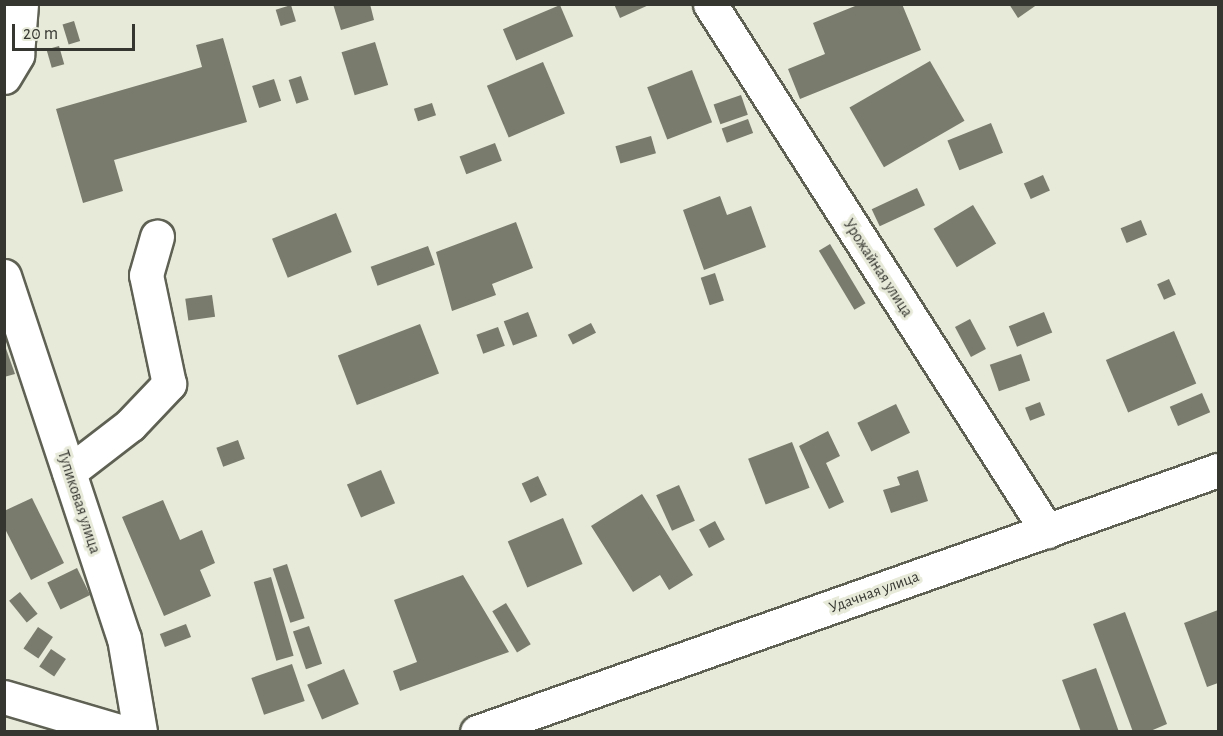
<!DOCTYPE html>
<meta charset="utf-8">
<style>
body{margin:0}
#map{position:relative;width:1223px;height:736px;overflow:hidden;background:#e7ead9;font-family:"Alegreya Sans",sans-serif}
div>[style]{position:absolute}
.building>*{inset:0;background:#797b6c;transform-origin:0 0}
.roads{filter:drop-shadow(2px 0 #5e6153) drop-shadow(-2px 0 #5e6153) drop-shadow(0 2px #5e6153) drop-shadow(0 -2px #5e6153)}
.minor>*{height:33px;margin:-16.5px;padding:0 16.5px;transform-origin:16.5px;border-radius:16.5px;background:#fff}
span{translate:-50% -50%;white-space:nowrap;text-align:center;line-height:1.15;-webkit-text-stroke:6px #e7ead9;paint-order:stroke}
.street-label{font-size:16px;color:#353630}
.frame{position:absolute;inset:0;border:6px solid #353630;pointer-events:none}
.scale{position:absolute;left:12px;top:24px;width:123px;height:27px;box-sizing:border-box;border:3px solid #353630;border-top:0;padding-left:8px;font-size:18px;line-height:21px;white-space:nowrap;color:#353630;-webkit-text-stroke:4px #e7ead9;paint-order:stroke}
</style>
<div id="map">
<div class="building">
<div style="clip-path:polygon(333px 4px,370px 4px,374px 20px,341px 30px)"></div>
<div style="clip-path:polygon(614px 4px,651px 4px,620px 18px)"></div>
<div style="clip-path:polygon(860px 4px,902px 4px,921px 50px,800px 99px,788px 69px,825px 54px,813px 23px)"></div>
<div style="clip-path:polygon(1009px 4px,1038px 4px,1018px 18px)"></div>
<div style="left:291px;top:5px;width:17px;height:16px;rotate:73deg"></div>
<div style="left:560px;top:5px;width:34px;height:62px;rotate:67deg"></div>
<div style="left:74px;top:21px;width:21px;height:12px;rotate:73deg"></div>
<div style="clip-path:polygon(223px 38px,247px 122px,114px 160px,123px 191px,83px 203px,56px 109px,202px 67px,196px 45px)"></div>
<div style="left:375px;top:42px;width:45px;height:35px;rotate:73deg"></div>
<div style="left:59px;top:46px;width:19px;height:13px;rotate:74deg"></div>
<div style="left:930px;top:61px;width:69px;height:93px;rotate:60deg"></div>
<div style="left:543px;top:62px;width:56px;height:61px;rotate:67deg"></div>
<div style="left:692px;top:70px;width:56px;height:48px;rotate:69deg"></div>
<div style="left:301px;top:76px;width:25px;height:13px;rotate:72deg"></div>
<div style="left:274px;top:79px;width:23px;height:23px;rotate:72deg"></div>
<div style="left:741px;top:95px;width:21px;height:29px;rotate:71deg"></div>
<div style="left:432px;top:103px;width:13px;height:19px;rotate:72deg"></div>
<div style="left:748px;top:119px;width:15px;height:28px;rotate:70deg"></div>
<div style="left:991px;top:123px;width:32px;height:47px;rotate:68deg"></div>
<div style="left:651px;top:136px;width:18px;height:37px;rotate:74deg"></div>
<div style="left:495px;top:143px;width:19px;height:38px;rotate:69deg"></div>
<div style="left:1043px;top:175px;width:17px;height:21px;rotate:66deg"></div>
<div style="left:917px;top:188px;width:19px;height:50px;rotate:65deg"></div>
<div style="clip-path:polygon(720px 196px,727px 215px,751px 206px,766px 247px,704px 270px,683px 210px)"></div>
<div style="left:973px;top:205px;width:45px;height:46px;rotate:59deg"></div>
<div style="left:336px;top:213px;width:42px;height:69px;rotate:68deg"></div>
<div style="left:1141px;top:220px;width:16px;height:22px;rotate:68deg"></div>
<div style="clip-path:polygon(516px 222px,533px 268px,492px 284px,496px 295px,452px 311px,436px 252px)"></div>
<div style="left:830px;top:244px;width:69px;height:13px;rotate:59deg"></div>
<div style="left:428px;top:246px;width:20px;height:61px;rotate:70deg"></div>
<div style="left:715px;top:273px;width:29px;height:15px;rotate:72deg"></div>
<div style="left:1169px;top:279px;width:17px;height:13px;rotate:66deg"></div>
<div style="left:212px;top:295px;width:22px;height:27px;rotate:82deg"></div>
<div style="left:528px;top:312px;width:26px;height:26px;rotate:69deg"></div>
<div style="left:1044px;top:312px;width:22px;height:38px;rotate:68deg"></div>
<div style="left:970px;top:319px;width:34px;height:17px;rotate:62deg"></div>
<div style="left:591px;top:323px;width:11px;height:26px;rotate:63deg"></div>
<div style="left:420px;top:324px;width:53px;height:88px;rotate:69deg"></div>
<div style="left:498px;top:327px;width:20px;height:23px;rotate:70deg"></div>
<div style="left:1174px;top:331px;width:57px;height:74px;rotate:67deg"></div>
<div style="clip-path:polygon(4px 343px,15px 374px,4px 377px)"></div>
<div style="left:1021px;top:354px;width:28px;height:33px;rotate:71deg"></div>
<div style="left:1202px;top:393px;width:21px;height:35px;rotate:67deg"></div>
<div style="left:1040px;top:402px;width:14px;height:16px;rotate:69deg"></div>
<div style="left:896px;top:404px;width:32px;height:43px;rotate:64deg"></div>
<div style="clip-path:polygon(828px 431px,840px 456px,826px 463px,844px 502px,829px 509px,799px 446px)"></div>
<div style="left:238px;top:440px;width:20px;height:23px;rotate:70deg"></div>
<div style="left:792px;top:442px;width:49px;height:47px;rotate:69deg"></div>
<div style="left:381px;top:470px;width:36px;height:37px;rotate:67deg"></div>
<div style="clip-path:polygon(918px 470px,928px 501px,891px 513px,883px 490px,900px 485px,897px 477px)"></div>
<div style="left:538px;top:476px;width:21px;height:18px;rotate:65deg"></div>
<div style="left:679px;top:485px;width:39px;height:25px;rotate:66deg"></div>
<div style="clip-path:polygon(642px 494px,693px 575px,669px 590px,660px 575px,633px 592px,591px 526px)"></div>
<div style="clip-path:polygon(32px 498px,64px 563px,31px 580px,4px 527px,4px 511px)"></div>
<div style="clip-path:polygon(163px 500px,180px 540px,202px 530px,215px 563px,200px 570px,211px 596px,164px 616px,122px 517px)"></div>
<div style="left:563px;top:518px;width:50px;height:60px;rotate:67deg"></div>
<div style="left:715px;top:521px;width:21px;height:18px;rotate:62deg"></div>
<div style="left:287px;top:564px;width:57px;height:15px;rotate:72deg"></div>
<div style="left:77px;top:568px;width:30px;height:33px;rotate:64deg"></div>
<div style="clip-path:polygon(463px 575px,509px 652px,400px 691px,393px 671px,417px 662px,394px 600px)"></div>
<div style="left:271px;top:577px;width:82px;height:18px;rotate:74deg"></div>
<div style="left:20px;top:592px;width:28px;height:14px;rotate:51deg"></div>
<div style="left:506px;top:603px;width:48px;height:16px;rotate:59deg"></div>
<div style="clip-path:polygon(1218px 610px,1218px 683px,1207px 687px,1184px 623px)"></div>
<div style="clip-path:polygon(1125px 612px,1167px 724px,1148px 732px,1133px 732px,1093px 624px)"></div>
<div style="left:186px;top:624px;width:14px;height:28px;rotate:69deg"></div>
<div style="left:309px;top:626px;width:40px;height:17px;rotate:71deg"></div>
<div style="left:38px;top:627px;width:18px;height:26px;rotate:34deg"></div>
<div style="left:51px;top:649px;width:18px;height:21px;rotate:34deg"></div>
<div style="left:292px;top:664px;width:39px;height:43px;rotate:71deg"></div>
<div style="clip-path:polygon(1096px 668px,1119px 732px,1081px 732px,1062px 680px)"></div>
<div style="left:344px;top:669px;width:38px;height:40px;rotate:67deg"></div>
</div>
<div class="roads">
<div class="minor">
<div style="left:710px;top:4px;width:626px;rotate:57.4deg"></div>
<div style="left:4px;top:77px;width:26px;rotate:-59deg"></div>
<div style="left:17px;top:55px;width:51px;rotate:-85.5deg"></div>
<div style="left:4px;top:276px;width:381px;rotate:71.7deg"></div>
<div style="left:124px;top:638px;width:95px;rotate:80.3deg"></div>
<div style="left:69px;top:472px;width:77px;rotate:-37.6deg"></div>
<div style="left:130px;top:425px;width:57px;rotate:-46.4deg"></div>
<div style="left:169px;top:384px;width:111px;rotate:-101.9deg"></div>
<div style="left:146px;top:275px;width:40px;rotate:-74deg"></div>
<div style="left:4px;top:697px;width:123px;rotate:16.5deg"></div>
<div style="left:477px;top:732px;width:786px;rotate:-19.47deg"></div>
</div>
</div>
<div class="street-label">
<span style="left:878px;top:268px;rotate:57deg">Урожайная улица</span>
<span style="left:79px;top:502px;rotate:72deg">Тупиковая улица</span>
<span style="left:874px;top:592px;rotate:-20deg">Удачная улица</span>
</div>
<div class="frame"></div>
<div class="scale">20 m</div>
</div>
